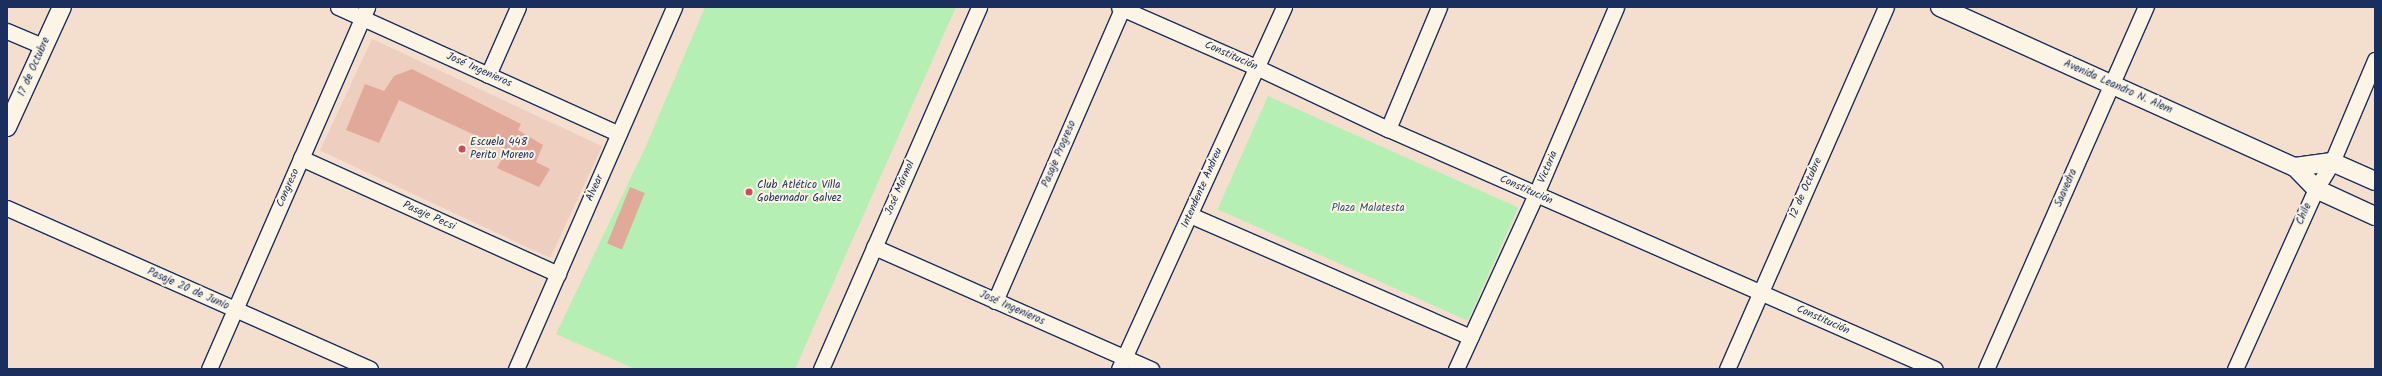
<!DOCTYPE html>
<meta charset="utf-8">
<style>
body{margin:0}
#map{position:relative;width:2382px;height:376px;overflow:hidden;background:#f4dece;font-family:Kalam,sans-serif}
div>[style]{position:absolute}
.built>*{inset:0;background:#eecebe;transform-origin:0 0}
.green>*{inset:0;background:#b5efb4;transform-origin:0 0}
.building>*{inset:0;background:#e1a999;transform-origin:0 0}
.roads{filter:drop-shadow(1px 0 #1b2f5e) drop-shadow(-1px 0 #1b2f5e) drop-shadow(0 1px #1b2f5e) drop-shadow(0 -1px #1b2f5e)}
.minor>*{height:15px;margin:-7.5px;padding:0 7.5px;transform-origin:7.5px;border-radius:7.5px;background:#fcf5e5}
.tertiary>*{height:18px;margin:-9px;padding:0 9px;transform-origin:9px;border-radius:9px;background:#fcf5e5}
.dots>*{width:11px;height:11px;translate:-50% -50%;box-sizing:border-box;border:2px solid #fcf5e5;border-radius:50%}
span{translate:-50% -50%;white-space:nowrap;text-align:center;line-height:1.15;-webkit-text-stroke:4px #fcf5e5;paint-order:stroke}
.street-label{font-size:11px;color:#1b2f5e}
.poi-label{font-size:11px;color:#1b2f5e}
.left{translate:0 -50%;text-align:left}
.park-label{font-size:11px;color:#3a556f}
.frame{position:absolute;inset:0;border:8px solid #1b2f5e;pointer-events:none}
</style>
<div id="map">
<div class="built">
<div style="left:372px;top:39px;width:254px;height:123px;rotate:25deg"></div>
</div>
<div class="green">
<div style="clip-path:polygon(705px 7px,956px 7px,795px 369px,635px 369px,556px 334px,646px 146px)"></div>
<div style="left:1268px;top:96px;width:274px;height:124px;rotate:24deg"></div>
</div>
<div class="building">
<div style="clip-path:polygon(412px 69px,521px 124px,518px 130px,543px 145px,536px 162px,550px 169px,539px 187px,497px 168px,507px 150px,399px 100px,379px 143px,346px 130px,365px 84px,384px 91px,394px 76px)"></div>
<div style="left:630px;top:187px;width:16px;height:61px;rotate:22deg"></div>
</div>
<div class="roads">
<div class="minor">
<div style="left:338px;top:7px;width:308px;rotate:24.3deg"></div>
<div style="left:1119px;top:7px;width:150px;rotate:23.7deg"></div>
<div style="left:1256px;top:67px;width:146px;rotate:25.2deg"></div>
<div style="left:1388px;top:129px;width:597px;rotate:23.69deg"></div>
<div style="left:7px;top:31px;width:39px;rotate:23deg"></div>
<div style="left:488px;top:75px;width:74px;rotate:-66.2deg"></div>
<div style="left:1388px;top:129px;width:132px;rotate:-67.3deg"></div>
<div style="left:301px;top:158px;width:282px;rotate:24.3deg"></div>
<div style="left:7px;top:208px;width:397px;rotate:23.9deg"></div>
<div style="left:1190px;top:215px;width:306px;rotate:23.5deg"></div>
<div style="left:874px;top:247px;width:303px;rotate:23.8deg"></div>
<div style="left:995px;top:301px;width:321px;rotate:-66.5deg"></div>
<div style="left:209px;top:369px;width:395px;rotate:-66.4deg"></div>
<div style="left:516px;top:369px;width:395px;rotate:-66.4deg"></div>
<div style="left:821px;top:369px;width:395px;rotate:-66.4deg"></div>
<div style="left:1119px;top:369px;width:398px;rotate:-65.5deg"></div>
<div style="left:1456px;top:369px;width:192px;rotate:-65.4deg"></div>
<div style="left:1536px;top:194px;width:203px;rotate:-66.8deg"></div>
<div style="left:1727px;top:369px;width:395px;rotate:-66.3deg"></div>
<div style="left:1986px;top:369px;width:396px;rotate:-66.2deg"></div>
<div style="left:2235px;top:369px;width:197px;rotate:-65.8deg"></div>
<div style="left:2316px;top:189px;width:31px;rotate:-59deg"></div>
<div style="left:2332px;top:162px;width:111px;rotate:-67.1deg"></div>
</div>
<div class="tertiary">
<div style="left:1940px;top:7px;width:389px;rotate:24.3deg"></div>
<div style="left:2295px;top:167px;width:30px;rotate:46deg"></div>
<div style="left:2316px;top:189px;width:65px;rotate:24.6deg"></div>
<div style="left:7px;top:127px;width:132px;rotate:-65.4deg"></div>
<div style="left:2295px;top:167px;width:37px;rotate:-8deg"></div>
<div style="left:2332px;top:162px;width:47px;rotate:23.8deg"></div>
</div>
</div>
<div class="dots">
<div style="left:462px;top:149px;background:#d1495b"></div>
<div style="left:749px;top:192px;background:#d1495b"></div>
</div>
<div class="street-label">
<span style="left:1231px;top:56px;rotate:24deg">Constitución</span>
<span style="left:34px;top:67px;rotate:-66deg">17 de Octubre</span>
<span style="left:479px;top:70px;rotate:24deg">José Ingenieros</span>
<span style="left:2118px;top:87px;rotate:24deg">Avenida Leandro N. Alem</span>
<span style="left:1059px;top:154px;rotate:-67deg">Pasaje Progreso</span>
<span style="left:1548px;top:167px;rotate:-67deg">Victoria</span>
<span style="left:288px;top:188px;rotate:-66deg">Congreso</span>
<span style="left:595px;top:188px;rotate:-66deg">Alvear</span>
<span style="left:900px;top:188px;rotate:-66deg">José Mármol</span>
<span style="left:1202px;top:188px;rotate:-66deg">Intendente Andreu</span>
<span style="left:1806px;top:188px;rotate:-66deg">12 de Octubre</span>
<span style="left:2066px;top:188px;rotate:-66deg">Saavedra</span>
<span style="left:1526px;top:190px;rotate:24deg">Constitución</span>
<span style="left:2304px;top:214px;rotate:-66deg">Chile</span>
<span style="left:429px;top:216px;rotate:24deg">Pasaje Pecsi</span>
<span style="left:188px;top:289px;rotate:24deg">Pasaje 20 de Junio</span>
<span style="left:1012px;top:308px;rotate:24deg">José Ingenieros</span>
<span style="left:1823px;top:320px;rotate:24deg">Constitución</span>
</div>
<div class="poi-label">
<span class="left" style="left:470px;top:149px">Escuela 448<br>Perito Moreno</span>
<span class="left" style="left:757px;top:192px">Club Atlético Villa<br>Gobernador Galvez</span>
</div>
<div class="park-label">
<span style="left:1368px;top:208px">Plaza Malatesta</span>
</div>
<div class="frame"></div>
</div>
